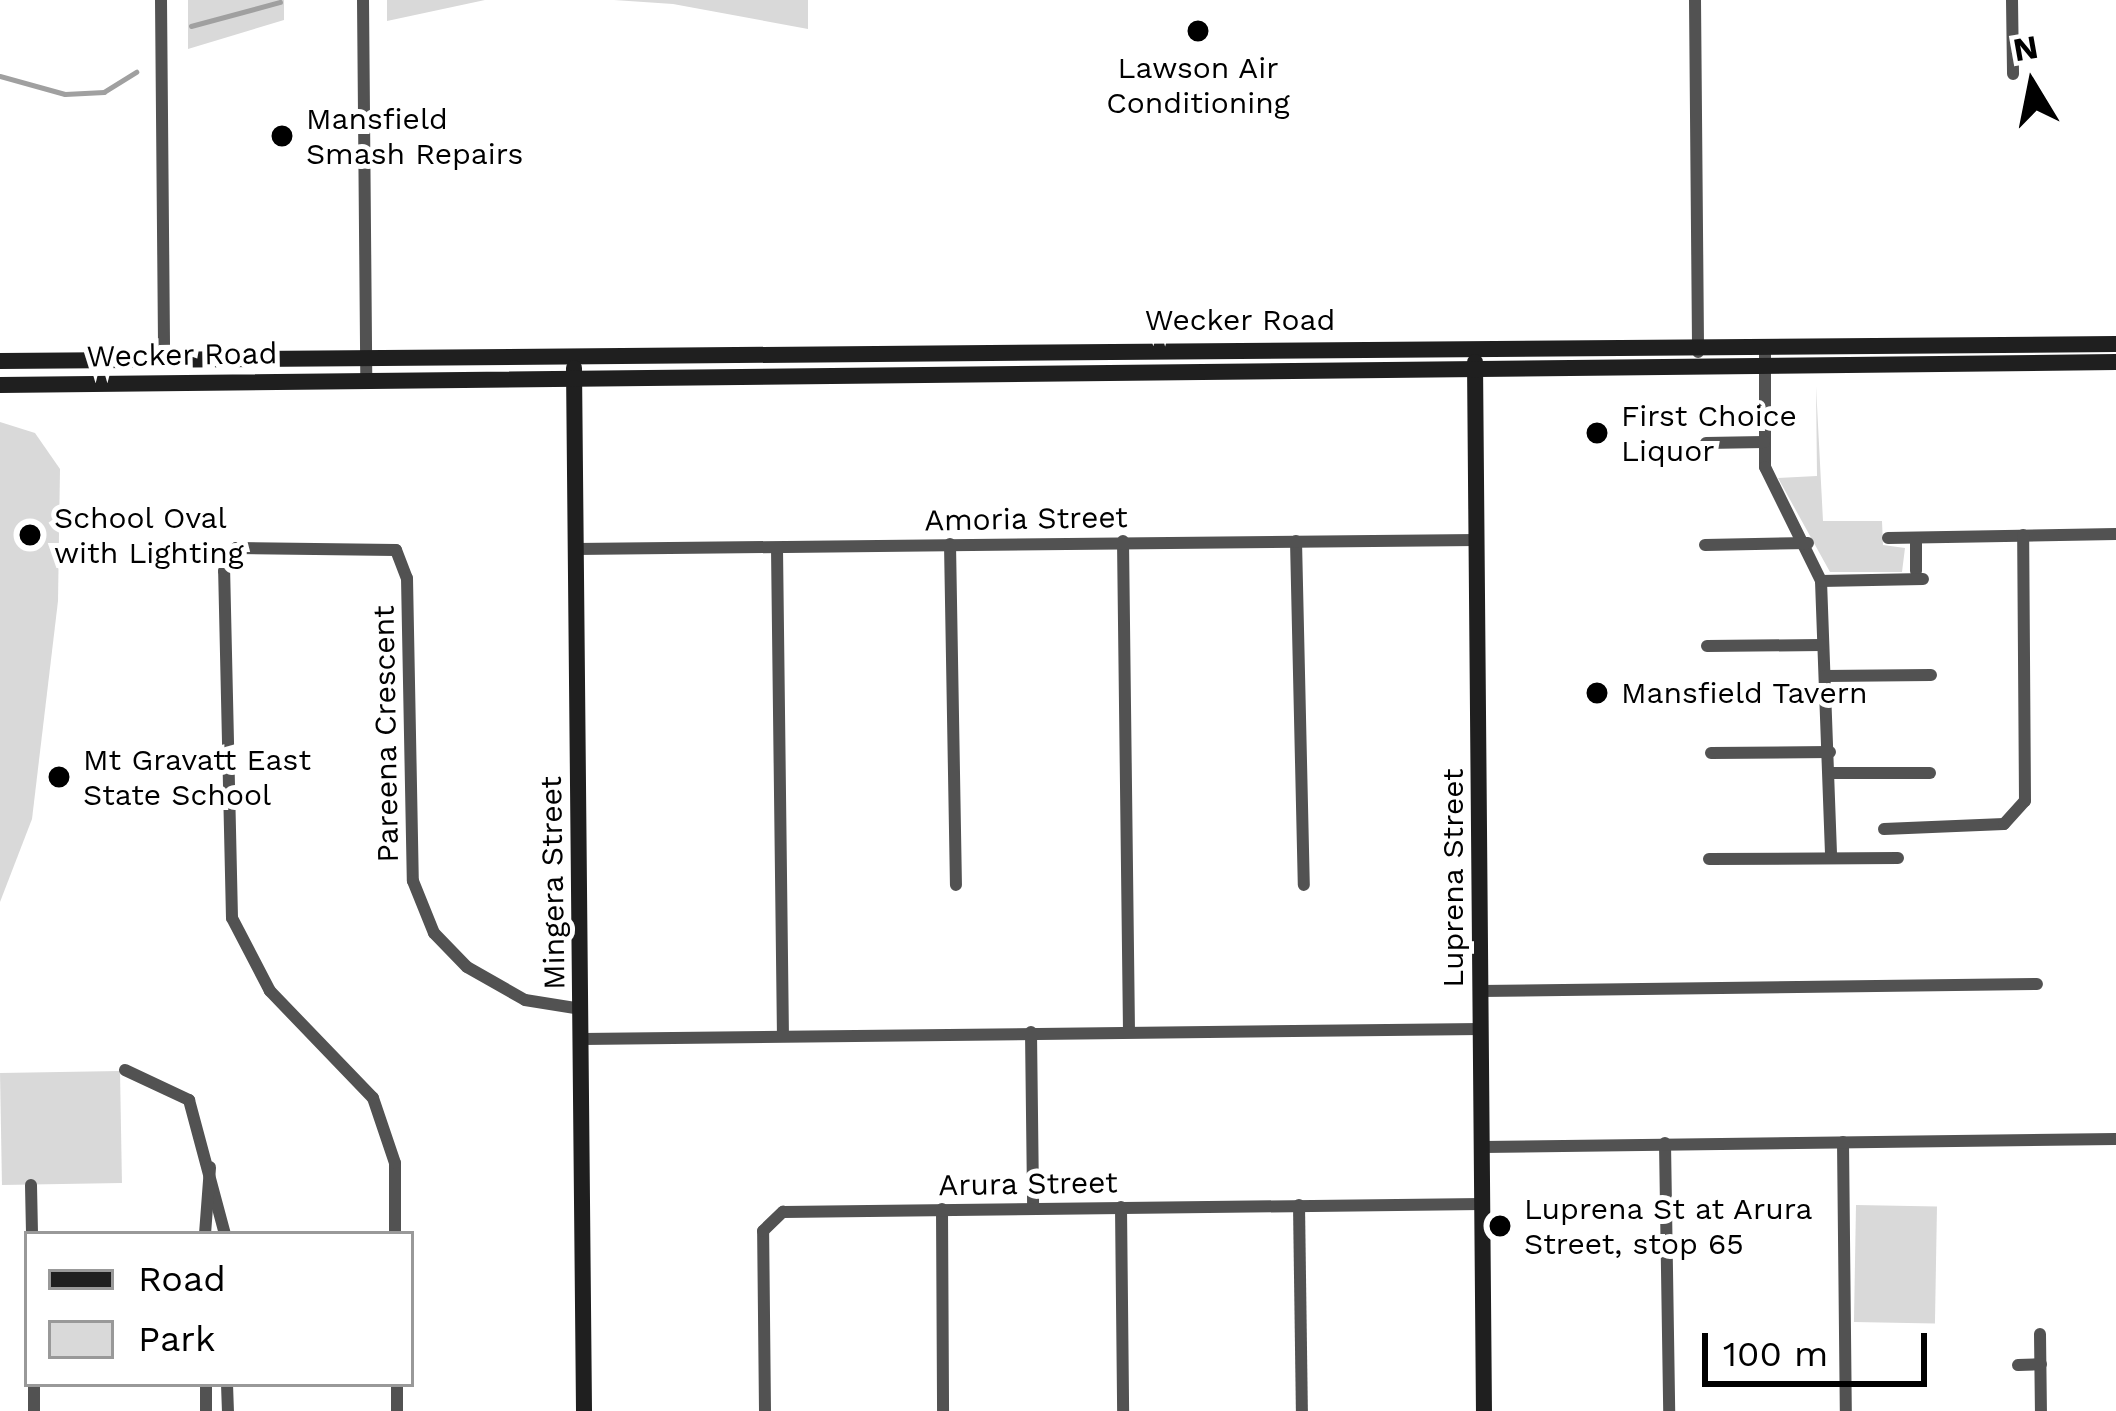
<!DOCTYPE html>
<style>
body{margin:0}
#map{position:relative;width:2116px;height:1411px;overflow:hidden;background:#fff;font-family:"Work Sans",sans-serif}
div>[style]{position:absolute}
.green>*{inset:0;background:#d9d9d9;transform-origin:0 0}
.stream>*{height:4.5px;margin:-2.25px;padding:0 2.25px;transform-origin:2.25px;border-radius:2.25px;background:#a0a0a0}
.street>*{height:12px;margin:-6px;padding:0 6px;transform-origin:6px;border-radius:6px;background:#525252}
.secondary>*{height:16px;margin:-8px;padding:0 8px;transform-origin:8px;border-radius:8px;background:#1f1f1f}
.dots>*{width:33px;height:33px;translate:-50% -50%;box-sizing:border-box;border:6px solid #fff;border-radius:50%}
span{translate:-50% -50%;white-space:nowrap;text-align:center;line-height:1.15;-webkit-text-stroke:10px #fff;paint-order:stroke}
.poi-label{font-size:30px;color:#000}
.left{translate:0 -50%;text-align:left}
.street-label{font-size:30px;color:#000}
.legend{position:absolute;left:24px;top:1231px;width:390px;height:156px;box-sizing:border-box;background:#fff;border:3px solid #999;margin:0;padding:15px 21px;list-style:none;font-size:36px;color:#000}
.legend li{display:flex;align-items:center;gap:24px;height:60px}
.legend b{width:60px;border:3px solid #999}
.north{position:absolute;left:1972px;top:24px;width:120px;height:120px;-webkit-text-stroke:9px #fff;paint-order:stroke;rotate:350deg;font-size:33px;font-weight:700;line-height:48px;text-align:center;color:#000}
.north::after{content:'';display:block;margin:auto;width:42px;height:54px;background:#000;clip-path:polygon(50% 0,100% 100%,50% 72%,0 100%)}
.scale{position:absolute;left:1702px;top:1333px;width:225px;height:54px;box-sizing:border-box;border:6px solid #000;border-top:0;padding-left:15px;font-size:36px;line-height:42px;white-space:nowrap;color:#000;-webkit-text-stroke:9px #fff;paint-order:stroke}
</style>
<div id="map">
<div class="green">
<div style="clip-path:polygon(188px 0,284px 0,284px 20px,188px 49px)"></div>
<div style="clip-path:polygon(387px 0,485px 0,387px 21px)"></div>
<div style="clip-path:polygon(614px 0,808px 0,808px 29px,673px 4px)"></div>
<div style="clip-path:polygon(1816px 386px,1823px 521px,1882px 521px,1883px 545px,1905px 548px,1902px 572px,1830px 572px,1778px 478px,1817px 476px)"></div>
<div style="clip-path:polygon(0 422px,35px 433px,60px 469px,58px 601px,32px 819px,0 902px)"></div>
<div style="left:120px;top:1071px;width:112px;height:120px;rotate:89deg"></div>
<div style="left:1856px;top:1205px;width:81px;height:117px;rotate:1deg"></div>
</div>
<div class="stream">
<div style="left:191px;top:26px;width:92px;rotate:-15.1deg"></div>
<div style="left:0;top:76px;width:67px;rotate:15.5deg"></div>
<div style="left:65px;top:94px;width:39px;rotate:-3deg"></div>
<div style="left:104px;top:92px;width:38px;rotate:-32deg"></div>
</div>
<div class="street">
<div style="left:161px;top:0;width:358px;rotate:89.5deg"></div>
<div style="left:363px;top:0;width:379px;rotate:89.5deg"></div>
<div style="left:1695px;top:0;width:352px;rotate:89.5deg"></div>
<div style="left:2012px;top:0;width:74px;rotate:89.2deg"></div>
<div style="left:1765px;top:347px;width:120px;rotate:90deg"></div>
<div style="left:1765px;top:467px;width:127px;rotate:63.8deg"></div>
<div style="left:1821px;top:581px;width:277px;rotate:87.9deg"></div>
<div style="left:1706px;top:443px;width:58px;rotate:-1deg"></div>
<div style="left:1888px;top:538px;width:228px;rotate:-1deg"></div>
<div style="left:1916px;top:538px;width:33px;rotate:90deg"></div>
<div style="left:1123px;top:541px;width:490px;rotate:89.3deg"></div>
<div style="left:1296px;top:541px;width:344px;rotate:88.7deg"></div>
<div style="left:950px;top:544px;width:341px;rotate:89deg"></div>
<div style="left:1705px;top:545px;width:103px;rotate:-1.1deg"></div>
<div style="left:777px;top:548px;width:486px;rotate:89.3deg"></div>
<div style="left:575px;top:549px;width:902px;rotate:-0.57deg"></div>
<div style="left:1821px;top:581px;width:102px;rotate:-1.1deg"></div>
<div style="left:1707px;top:646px;width:114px;rotate:-0.5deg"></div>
<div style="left:1825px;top:676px;width:106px;rotate:-0.5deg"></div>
<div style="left:1711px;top:753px;width:119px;rotate:-0.5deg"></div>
<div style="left:1830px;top:773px;width:100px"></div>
<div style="left:1884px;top:829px;width:120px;rotate:-2.4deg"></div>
<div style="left:2004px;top:824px;width:31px;rotate:-48deg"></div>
<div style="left:2025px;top:801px;width:266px;rotate:-90.4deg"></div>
<div style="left:1709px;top:859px;width:189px;rotate:-0.3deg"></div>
<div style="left:1480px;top:991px;width:557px;rotate:-0.72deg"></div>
<div style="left:1031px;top:1032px;width:176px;rotate:89.3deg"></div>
<div style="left:582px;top:1039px;width:899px;rotate:-0.64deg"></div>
<div style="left:125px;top:1070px;width:71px;rotate:25.1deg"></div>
<div style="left:189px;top:1100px;width:139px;rotate:75deg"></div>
<div style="left:1843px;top:1142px;width:269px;rotate:89.4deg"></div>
<div style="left:1665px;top:1143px;width:268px;rotate:89.1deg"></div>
<div style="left:1482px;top:1147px;width:634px;rotate:-0.72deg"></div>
<div style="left:31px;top:1185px;width:49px;rotate:88.8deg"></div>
<div style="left:1299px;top:1205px;width:206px;rotate:89.2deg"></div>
<div style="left:1121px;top:1207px;width:204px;rotate:89.4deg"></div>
<div style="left:942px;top:1209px;width:202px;rotate:89.7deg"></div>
<div style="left:205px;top:1234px;width:67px;rotate:-85.7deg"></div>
<div style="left:395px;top:1234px;width:71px;rotate:-90deg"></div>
<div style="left:395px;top:1163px;width:69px;rotate:-108.7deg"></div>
<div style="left:373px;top:1098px;width:149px;rotate:-133.9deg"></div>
<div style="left:270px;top:991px;width:82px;rotate:-117.5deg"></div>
<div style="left:232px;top:918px;width:347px;rotate:-91.3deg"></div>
<div style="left:224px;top:571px;width:26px;rotate:-62deg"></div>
<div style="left:236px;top:548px;width:160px;rotate:0.7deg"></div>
<div style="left:396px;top:550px;width:30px;rotate:69deg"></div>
<div style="left:407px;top:578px;width:303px;rotate:88.9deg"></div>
<div style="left:413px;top:881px;width:56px;rotate:68deg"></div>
<div style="left:434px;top:933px;width:47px;rotate:45.9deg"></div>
<div style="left:467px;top:967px;width:67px;rotate:29.6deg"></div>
<div style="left:525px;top:1000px;width:57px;rotate:9.1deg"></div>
<div style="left:2040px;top:1334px;width:77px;rotate:89.3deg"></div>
<div style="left:2018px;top:1365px;width:23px;rotate:-2deg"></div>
<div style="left:34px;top:1384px;width:27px;rotate:90deg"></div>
<div style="left:206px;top:1384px;width:27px;rotate:90deg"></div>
<div style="left:227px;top:1384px;width:27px;rotate:88deg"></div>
<div style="left:397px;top:1384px;width:27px;rotate:90deg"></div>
<div style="left:765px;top:1411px;width:180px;rotate:-90.6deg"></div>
<div style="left:763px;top:1231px;width:28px;rotate:-44deg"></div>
<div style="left:783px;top:1212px;width:699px;rotate:-0.66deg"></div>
</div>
<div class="secondary">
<div style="left:0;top:361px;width:2116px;rotate:-0.46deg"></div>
<div style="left:1475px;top:362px;width:1049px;rotate:89.51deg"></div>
<div style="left:574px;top:368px;width:1043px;rotate:89.45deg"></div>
<div style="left:0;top:385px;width:2116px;rotate:-0.62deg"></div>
</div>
<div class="dots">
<div style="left:1198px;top:31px;background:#000"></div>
<div style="left:282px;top:136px;background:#000"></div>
<div style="left:1597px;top:433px;background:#000"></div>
<div style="left:30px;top:535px;background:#000"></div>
<div style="left:1597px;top:693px;background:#000"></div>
<div style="left:59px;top:777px;background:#000"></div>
<div style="left:1500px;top:1226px;background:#000"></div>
</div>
<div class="poi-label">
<span style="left:1198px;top:85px">Lawson Air<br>Conditioning</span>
<span class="left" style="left:306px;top:136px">Mansfield<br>Smash Repairs</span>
<span class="left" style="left:1621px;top:433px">First Choice<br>Liquor</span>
<span class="left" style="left:54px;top:535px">School Oval<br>with Lighting</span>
<span class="left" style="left:1621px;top:693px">Mansfield Tavern</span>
<span class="left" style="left:83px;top:777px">Mt Gravatt East<br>State School</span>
<span class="left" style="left:1524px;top:1226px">Luprena St at Arura<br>Street, stop 65</span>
</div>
<div class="street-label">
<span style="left:1240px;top:320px">Wecker Road</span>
<span style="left:182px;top:355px;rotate:-1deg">Wecker Road</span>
<span style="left:1026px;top:519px;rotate:-1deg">Amoria Street</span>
<span style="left:386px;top:734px;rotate:-91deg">Pareena Crescent</span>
<span style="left:1453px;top:878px;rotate:-90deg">Luprena Street</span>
<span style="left:553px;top:883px;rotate:-91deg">Mingera Street</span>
<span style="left:1028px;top:1184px;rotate:-1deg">Arura Street</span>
</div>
<ul class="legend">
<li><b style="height:15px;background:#1f1f1f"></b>Road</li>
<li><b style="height:33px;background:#d9d9d9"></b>Park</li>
</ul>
<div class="north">N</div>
<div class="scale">100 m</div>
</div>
